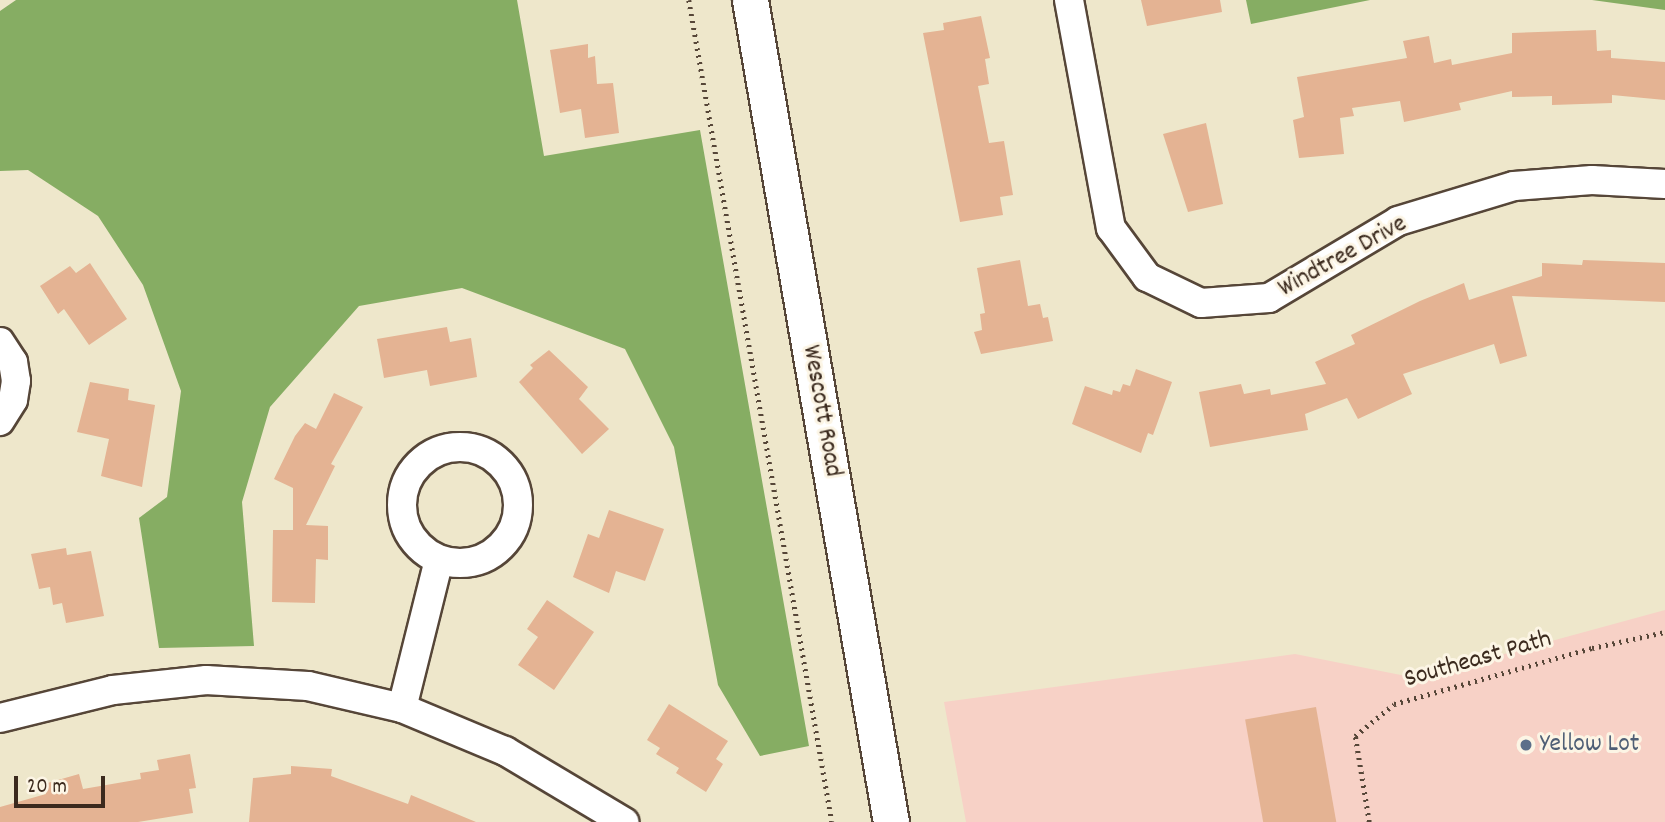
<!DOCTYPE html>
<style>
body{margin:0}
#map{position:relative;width:1665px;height:822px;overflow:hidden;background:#eee7cb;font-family:Dekko,sans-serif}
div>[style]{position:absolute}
.built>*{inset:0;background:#f7d1c6}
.forest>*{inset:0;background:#86ad63}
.building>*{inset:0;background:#e4b393;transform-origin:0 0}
.path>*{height:4.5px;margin-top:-2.25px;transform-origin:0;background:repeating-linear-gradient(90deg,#564638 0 2px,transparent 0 7px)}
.roads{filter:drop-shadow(2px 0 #564638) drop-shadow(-2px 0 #564638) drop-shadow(0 2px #564638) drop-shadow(0 -2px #564638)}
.minor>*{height:28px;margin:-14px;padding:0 14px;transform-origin:14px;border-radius:14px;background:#fff}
.minor>.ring{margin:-14px;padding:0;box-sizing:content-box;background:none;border:28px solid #fff;border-radius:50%}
.tertiary>*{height:35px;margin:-17.5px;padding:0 17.5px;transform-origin:17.5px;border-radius:17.5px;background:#fff}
.dots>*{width:19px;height:19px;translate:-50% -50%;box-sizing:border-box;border:4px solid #fcf5e5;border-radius:50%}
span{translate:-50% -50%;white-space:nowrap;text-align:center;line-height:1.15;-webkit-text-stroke:6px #fcf5e5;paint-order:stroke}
.street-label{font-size:26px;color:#3b2a1e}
.service-label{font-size:26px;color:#4e5e75}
.left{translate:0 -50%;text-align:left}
.scale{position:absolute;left:14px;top:776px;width:91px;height:32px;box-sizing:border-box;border:4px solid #3b2a1e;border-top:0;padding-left:9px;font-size:21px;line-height:24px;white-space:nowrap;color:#3b2a1e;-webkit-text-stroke:5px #fcf5e5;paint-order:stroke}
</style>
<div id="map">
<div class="built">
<div style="clip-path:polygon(1665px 610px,1665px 822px,966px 822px,944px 702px,1295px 654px,1416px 678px)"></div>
</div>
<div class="forest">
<div style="clip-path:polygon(16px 0,517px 0,544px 156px,700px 130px,809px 746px,760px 756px,718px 685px,674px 447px,625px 349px,462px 288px,359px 306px,270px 407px,242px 502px,254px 646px,159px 648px,139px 518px,167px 497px,181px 391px,143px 285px,98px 216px,28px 170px,0 171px,0 11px)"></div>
<div style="clip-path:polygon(1246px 0,1370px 0,1251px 24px)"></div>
<div style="clip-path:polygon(1592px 0,1665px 0,1665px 10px)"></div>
</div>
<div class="building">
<div style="clip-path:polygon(1141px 0,1220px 0,1222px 12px,1147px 26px)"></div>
<div style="clip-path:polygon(981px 16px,990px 58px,985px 59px,989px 84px,978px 86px,989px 143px,1004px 141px,1013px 195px,1000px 197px,1003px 215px,960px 222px,923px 33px,944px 30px,943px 23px)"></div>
<div style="clip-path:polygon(1596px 30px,1597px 51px,1611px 50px,1611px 58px,1665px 62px,1665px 100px,1612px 95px,1612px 103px,1552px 105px,1552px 96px,1512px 97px,1512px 91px,1459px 103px,1461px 110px,1404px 122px,1400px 101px,1352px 108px,1354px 116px,1340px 118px,1344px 154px,1299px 158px,1293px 120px,1304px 117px,1297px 77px,1407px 58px,1403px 41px,1429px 36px,1434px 63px,1451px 59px,1452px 65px,1512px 53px,1512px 33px)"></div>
<div style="clip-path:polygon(588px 44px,588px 58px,595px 56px,597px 84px,613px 83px,619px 133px,585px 138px,581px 109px,560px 113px,550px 50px)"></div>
<div style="clip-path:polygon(1206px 123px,1223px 204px,1188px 212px,1163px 134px)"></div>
<div style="clip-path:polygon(1020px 260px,1028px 306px,1040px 304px,1043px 318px,1048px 317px,1053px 341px,981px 354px,974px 332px,982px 330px,980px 314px,985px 313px,977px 268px)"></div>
<div style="clip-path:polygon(1583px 260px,1665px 263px,1665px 302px,1512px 296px,1527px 356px,1500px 364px,1494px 344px,1403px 374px,1412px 394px,1358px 419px,1347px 398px,1305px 414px,1308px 430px,1210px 447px,1199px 392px,1241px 384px,1244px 394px,1270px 389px,1271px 395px,1326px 384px,1315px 362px,1355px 344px,1351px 335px,1420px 301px,1464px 283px,1469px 300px,1542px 276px,1542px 263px,1582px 265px)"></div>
<div style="clip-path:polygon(90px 263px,127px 319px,89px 345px,64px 309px,58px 314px,40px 286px,70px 266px,76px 273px)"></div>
<div style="clip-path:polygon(447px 327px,450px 342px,471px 338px,477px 377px,430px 386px,427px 370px,384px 378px,377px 339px)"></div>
<div style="clip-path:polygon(549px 350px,588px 387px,579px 399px,609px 429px,582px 454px,519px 382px,533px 368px,530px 365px)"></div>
<div style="clip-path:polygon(1136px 369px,1172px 382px,1153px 435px,1148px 433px,1141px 453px,1072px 424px,1085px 386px,1112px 395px,1113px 390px,1120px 392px,1123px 384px,1130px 386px)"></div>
<div style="clip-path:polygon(90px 382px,129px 389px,128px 400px,155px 405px,142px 487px,101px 476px,109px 439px,77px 432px)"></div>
<div style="clip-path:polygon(334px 393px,363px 407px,331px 464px,335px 466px,306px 525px,328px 526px,328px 560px,316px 559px,315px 603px,272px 602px,273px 530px,293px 530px,293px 488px,274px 479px,295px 436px,305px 423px,316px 429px)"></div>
<div style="clip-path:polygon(609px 510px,664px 529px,645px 581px,616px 571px,609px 593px,573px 577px,588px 534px,599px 538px)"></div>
<div style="clip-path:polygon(66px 548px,67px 555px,91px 551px,104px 616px,66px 623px,62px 603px,53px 605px,50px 587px,39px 589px,31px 554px)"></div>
<div style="clip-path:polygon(547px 600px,594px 632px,554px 690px,518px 665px,538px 637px,527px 629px)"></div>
<div style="clip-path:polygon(669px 704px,728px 741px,716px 759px,723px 764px,706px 792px,676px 773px,679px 768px,656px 754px,660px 748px,647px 740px)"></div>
<div style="left:1316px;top:707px;width:117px;height:72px;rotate:80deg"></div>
<div style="clip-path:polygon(190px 754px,196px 788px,189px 789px,193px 813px,138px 822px,0 822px,0 807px,46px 794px,44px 784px,79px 774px,83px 789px,141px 779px,140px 773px,159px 770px,157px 760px)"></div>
<div style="clip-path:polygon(291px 766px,332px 769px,331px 776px,408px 804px,411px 795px,476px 822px,249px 822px,253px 778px,291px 774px)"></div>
</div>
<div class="path">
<div style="left:689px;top:0;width:834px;rotate:80.13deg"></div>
<div style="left:1369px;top:822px;width:87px;rotate:-99.2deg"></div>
<div style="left:1355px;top:736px;width:50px;rotate:-39.4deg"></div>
<div style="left:1394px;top:704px;width:206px;rotate:-15.8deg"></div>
<div style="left:1592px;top:648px;width:75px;rotate:-12.4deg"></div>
</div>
<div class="roads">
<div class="minor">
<div style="left:1069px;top:0;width:232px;rotate:79.6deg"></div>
<div style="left:1111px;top:228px;width:61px;rotate:53.7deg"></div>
<div style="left:1147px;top:277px;width:60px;rotate:25.7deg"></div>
<div style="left:1201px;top:303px;width:68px;rotate:-4.2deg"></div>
<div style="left:1269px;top:298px;width:150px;rotate:-30.8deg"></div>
<div style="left:1398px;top:221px;width:121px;rotate:-16.8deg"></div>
<div style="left:1514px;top:186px;width:78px;rotate:-4.4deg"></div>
<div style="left:1592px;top:180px;width:73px;rotate:3.1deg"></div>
<div style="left:0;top:342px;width:24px;rotate:57deg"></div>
<div style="left:13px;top:362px;width:19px;rotate:81deg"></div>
<div style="left:16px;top:381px;width:19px;rotate:99deg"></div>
<div style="left:13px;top:400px;width:25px;rotate:122deg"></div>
<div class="ring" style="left:402px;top:447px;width:88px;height:88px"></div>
<div style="left:402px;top:708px;width:153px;rotate:-76deg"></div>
<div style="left:0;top:718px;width:116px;rotate:-13.9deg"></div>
<div style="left:113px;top:690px;width:94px;rotate:-6.1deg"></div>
<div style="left:206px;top:680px;width:102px;rotate:3.4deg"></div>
<div style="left:308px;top:686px;width:97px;rotate:13.2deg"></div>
<div style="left:402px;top:708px;width:112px;rotate:22.7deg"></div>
<div style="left:505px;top:751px;width:139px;rotate:30.8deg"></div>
</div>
<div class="tertiary">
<div style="left:750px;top:0;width:834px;rotate:80.27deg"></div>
</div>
</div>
<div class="dots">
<div style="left:1526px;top:745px;background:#5c6f8a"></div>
</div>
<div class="street-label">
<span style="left:1343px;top:257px;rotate:-29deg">Windtree Drive</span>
<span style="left:821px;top:411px;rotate:80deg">Wescott Road</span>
<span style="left:1478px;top:660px;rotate:-16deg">Southeast Path</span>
</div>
<div class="service-label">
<span class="left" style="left:1540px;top:745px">Yellow Lot</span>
</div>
<div class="scale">20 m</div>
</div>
